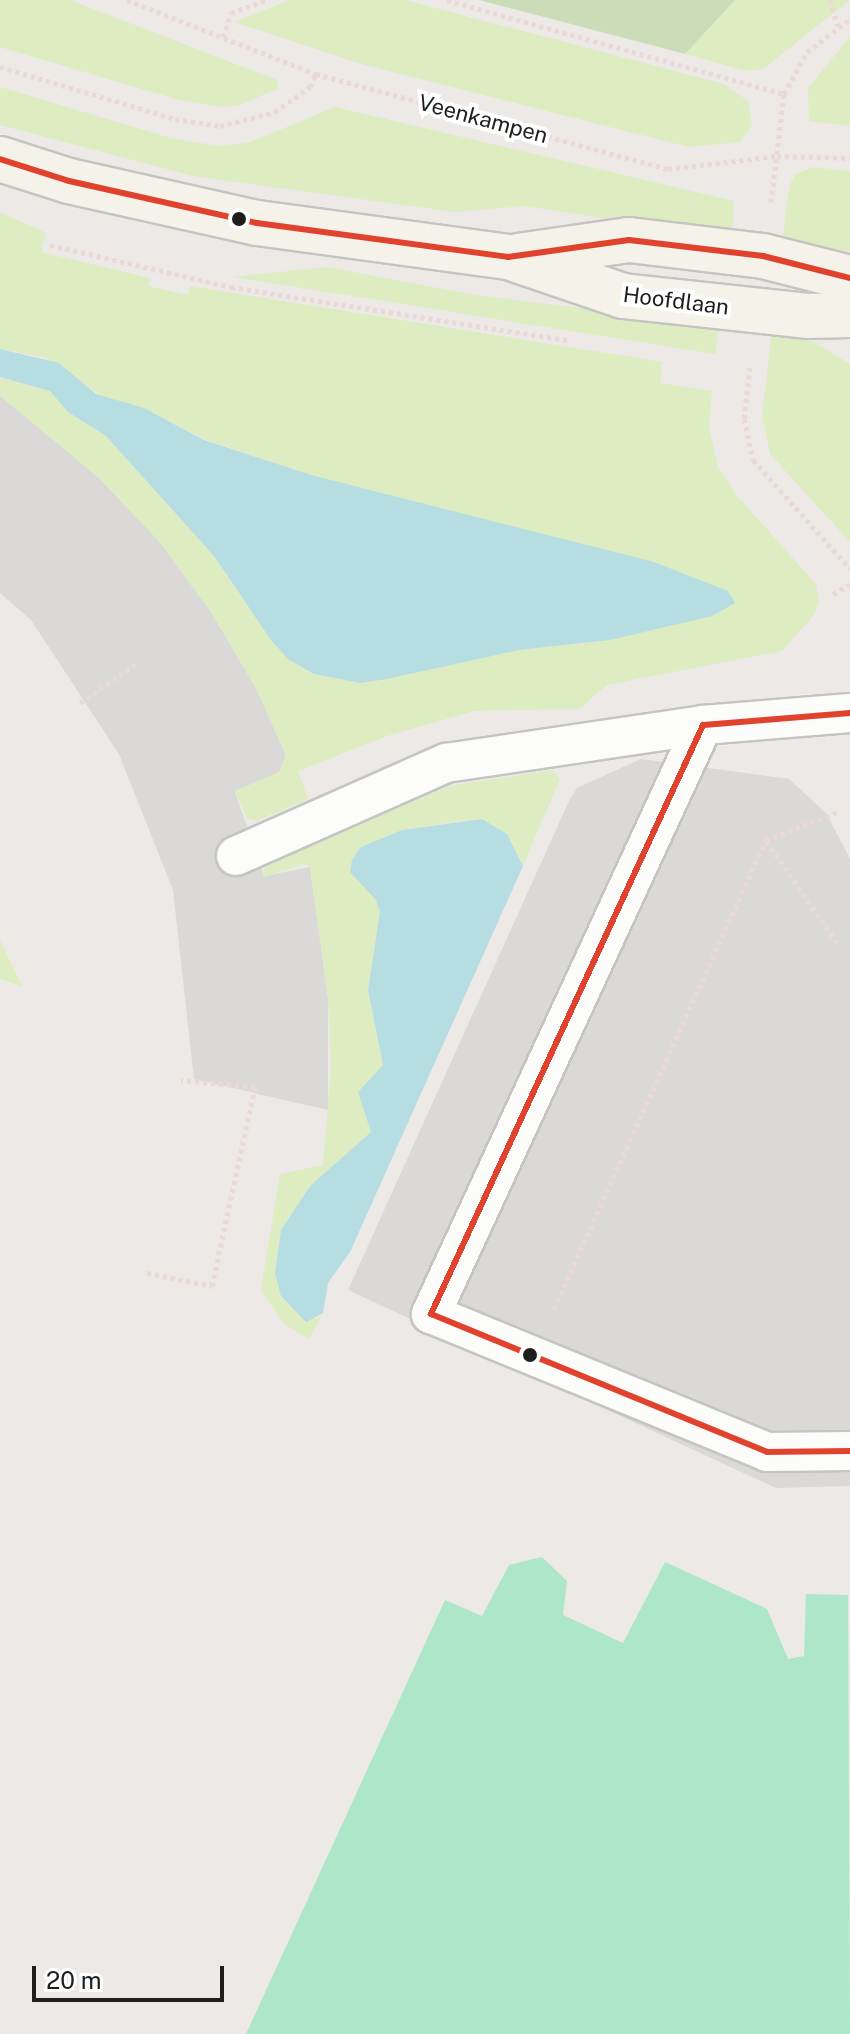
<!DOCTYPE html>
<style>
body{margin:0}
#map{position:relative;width:850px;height:2034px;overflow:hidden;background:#ece9e6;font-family:"Public Sans",sans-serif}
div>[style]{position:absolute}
.religious>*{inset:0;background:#dad9d8}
.grass>*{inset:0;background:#deecc1}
.forest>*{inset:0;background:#caddb8}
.pitch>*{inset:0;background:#ade7c7}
.water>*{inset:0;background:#b6dee2}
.path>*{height:5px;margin-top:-2.5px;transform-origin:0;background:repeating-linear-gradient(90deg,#ebd8d8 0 4px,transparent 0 8px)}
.roads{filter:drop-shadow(2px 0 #c5c4c2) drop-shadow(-2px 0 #c5c4c2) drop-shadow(0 2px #c5c4c2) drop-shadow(0 -2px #c5c4c2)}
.lane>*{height:38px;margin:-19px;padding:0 19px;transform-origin:19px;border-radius:19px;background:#fcfcfb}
.secondary>*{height:44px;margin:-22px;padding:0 22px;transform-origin:22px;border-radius:22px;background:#f4f2e9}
.bus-1>*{height:6px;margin:-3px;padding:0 3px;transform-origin:3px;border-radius:3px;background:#e0422e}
.dots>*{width:22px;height:22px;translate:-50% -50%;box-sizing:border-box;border:4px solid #fff;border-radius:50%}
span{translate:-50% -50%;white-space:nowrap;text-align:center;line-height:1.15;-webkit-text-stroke:8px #fff;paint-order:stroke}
.street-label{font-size:22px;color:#1e1e1e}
.scale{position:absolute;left:32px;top:1966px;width:192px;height:36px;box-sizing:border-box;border:4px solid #1e1e1e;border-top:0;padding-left:10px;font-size:24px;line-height:28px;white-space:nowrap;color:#1e1e1e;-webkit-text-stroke:6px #fff;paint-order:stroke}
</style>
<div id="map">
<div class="religious">
<div style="clip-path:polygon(0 395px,98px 477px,159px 541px,211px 612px,256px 688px,286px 755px,279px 772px,235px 792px,264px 876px,310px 867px,328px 998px,328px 1110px,194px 1079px,173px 890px,119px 754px,31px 620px,0 593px)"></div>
<div style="clip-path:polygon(641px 759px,789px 779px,826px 813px,850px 859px,850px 1486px,776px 1488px,348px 1290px,569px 801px,577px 788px)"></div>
</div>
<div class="grass">
<div style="clip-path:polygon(0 0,70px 0,277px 80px,279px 88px,239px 105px,220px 107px,179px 100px,0 47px)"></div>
<div style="clip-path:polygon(290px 0,405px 0,724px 84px,748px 101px,752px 125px,740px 142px,689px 147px,361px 64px,234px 22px)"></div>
<div style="clip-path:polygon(735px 0,850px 0,763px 69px,746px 71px,685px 54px)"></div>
<div style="clip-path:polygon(850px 37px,850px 126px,809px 121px,808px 88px)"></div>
<div style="clip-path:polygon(0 87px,171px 138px,219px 146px,248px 143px,335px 107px,734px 201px,732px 238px,525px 206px,455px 212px,193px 176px,0 125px)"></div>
<div style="clip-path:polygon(814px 167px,850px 171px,850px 251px,782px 241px,790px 184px,796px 174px)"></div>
<div style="clip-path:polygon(0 212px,46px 233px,41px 252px,150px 278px,148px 286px,188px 295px,190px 286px,662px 362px,660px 383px,712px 391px,709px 426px,718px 467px,737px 496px,816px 584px,819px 601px,814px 615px,782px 651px,607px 685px,579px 709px,474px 711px,387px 736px,298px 771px,308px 799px,256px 821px,247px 818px,235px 791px,279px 772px,286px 755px,256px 688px,211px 612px,159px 541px,98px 477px,0 396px,0 377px,50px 391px,68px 412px,106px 436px,214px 556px,241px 597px,360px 683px,519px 650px,610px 640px,311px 475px,204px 439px,144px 408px,108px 400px,43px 357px,0 349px)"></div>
<div style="clip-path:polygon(327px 267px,475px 295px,719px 325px,715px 354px,233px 277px)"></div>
<div style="clip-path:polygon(772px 331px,814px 342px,850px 364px,850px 542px,770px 454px,762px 415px)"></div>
<div style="clip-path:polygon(553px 770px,560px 779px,523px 866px,507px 834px,466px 820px,402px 830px,361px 847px,352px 860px,351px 872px,376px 900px,380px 912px,368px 990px,383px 1065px,362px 1104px,372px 1132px,310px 1186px,281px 1230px,275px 1273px,317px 1319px,323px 1313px,309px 1339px,284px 1324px,261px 1290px,280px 1174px,323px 1165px,331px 1067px,328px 997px,310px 867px,304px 864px,264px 877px,262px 872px,265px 866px,449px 786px)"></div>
<div style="clip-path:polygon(0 940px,22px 986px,0 979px)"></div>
</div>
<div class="forest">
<div style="clip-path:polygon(479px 0,735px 0,685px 54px)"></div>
</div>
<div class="pitch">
<div style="clip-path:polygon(542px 1557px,567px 1581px,563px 1615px,623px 1643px,665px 1562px,767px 1609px,788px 1659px,804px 1656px,806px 1594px,848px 1595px,850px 2034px,246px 2034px,445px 1600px,482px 1616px,509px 1565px)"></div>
</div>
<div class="water">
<div style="clip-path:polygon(0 349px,59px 363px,96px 394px,144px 408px,204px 440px,311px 475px,654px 562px,728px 591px,735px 603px,712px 616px,610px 640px,519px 650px,387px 679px,360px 683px,314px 674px,288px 659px,271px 640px,214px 556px,106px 436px,68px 412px,50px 391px,0 377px)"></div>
<div style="clip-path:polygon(482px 819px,507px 834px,523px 866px,350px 1252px,328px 1283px,323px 1313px,306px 1322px,281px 1296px,275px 1273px,281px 1230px,310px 1186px,371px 1132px,358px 1092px,383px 1065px,368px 990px,380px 912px,376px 900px,350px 872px,352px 860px,361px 847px,402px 830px)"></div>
</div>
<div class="path">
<div style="left:127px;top:0;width:203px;rotate:21.4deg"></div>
<div style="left:316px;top:74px;width:365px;rotate:15.1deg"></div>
<div style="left:668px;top:169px;width:110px;rotate:-6.8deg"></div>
<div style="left:777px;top:156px;width:73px;rotate:1.6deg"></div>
<div style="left:447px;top:0;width:350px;rotate:15.6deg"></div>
<div style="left:830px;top:0;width:27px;rotate:73deg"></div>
<div style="left:223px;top:37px;width:25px;rotate:-72deg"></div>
<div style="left:231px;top:13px;width:37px;rotate:-20deg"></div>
<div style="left:0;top:67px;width:183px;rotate:16.5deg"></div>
<div style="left:175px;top:119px;width:46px;rotate:8.8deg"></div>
<div style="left:220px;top:126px;width:57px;rotate:-14.3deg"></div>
<div style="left:275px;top:112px;width:43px;rotate:-35.5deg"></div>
<div style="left:310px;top:87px;width:14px;rotate:-65deg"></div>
<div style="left:771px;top:202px;width:109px;rotate:-83.1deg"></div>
<div style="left:784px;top:94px;width:48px;rotate:-61.3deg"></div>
<div style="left:807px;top:52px;width:54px;rotate:-37.5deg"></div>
<div style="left:50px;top:245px;width:186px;rotate:13.1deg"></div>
<div style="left:231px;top:287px;width:344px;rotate:9deg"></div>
<div style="left:750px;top:367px;width:52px;rotate:96.6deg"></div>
<div style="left:744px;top:419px;width:42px;rotate:77.6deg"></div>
<div style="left:753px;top:460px;width:146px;rotate:48.3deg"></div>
<div style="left:833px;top:594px;width:20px;rotate:-30deg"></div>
<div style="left:80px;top:703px;width:71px;rotate:-35.3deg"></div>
<div style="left:837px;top:943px;width:125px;rotate:-124.6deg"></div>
<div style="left:766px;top:840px;width:77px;rotate:-21.3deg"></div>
<div style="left:147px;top:1273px;width:66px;rotate:11.3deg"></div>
<div style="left:212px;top:1286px;width:204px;rotate:-77.8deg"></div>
<div style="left:255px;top:1087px;width:74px;rotate:-174.6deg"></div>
<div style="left:554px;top:1309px;width:515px;rotate:-65.68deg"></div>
</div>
<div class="roads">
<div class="lane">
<div style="left:703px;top:725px;width:649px;rotate:114.79deg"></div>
<div style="left:431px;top:1314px;width:363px;rotate:22.3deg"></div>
<div style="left:767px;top:1452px;width:83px;rotate:-0.7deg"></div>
<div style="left:236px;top:856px;width:230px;rotate:-23.9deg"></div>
<div style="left:446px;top:763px;width:260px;rotate:-8.4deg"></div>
<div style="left:703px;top:725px;width:147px;rotate:-4.7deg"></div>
</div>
<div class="secondary">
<div style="left:0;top:159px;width:72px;rotate:17.7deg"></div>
<div style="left:69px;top:181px;width:193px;rotate:12.6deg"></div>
<div style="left:257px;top:223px;width:253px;rotate:7.7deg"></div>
<div style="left:508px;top:257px;width:121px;rotate:18.7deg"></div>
<div style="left:623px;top:296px;width:185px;rotate:6.2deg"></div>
<div style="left:807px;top:316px;width:43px;rotate:-1.3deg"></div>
<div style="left:518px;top:256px;width:112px;rotate:-8.2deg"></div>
<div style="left:629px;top:240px;width:135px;rotate:6.8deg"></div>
<div style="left:763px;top:256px;width:90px;rotate:14.2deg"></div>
</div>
</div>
<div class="bus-1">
<div style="left:0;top:159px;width:72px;rotate:17.7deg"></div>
<div style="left:69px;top:181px;width:193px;rotate:12.6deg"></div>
<div style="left:257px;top:223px;width:253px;rotate:7.7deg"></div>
<div style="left:508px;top:257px;width:122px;rotate:-8deg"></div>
<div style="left:629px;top:240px;width:135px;rotate:6.8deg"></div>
<div style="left:763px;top:256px;width:90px;rotate:14.2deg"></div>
<div style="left:850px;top:713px;width:147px;rotate:175.3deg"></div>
<div style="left:703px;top:725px;width:649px;rotate:114.79deg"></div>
<div style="left:431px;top:1314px;width:363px;rotate:22.3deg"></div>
<div style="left:767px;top:1452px;width:83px;rotate:-0.7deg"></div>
</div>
<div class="dots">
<div style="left:239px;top:219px;background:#1e1e1e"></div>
<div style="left:530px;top:1355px;background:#1e1e1e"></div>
</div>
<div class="street-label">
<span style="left:483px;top:119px;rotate:15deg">Veenkampen</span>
<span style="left:676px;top:301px;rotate:7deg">Hoofdlaan</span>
</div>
<div class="scale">20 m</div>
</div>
